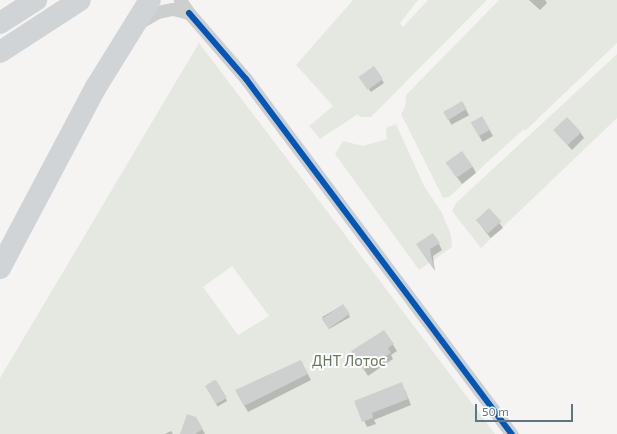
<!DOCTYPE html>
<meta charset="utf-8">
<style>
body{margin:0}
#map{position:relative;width:617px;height:434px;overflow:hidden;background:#f5f4f3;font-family:"Exo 2",sans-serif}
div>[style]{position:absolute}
.green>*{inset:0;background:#e5e8e1}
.shadow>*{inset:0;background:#0003;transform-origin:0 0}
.building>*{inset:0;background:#ced0d0;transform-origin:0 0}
.minor>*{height:13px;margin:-6.5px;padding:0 6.5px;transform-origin:6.5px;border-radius:6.5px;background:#cdcece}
.trunk>*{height:22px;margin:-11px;padding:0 11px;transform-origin:11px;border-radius:11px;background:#d1d4d6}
.cycleway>*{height:6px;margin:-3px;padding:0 3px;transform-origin:3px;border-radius:3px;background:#0057b8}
span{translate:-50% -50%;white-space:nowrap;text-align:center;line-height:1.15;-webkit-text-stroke:4px #fff;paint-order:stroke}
.park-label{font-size:15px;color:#66775d}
.scale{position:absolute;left:475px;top:404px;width:98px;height:18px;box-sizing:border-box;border:2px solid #5e7680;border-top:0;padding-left:5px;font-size:12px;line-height:14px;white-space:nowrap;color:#5e7680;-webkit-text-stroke:3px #fff;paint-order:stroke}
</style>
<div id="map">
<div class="green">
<div style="clip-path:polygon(353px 0,418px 0,400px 23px,403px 27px,428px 0,487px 0,371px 117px,360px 117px,358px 114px,320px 139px,309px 126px,333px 106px,296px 65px)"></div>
<div style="clip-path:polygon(499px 0,617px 0,617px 43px,525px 131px,524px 129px,449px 197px,443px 198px,401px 114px,405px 107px,406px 95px)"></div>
<div style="clip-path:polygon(evenodd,199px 43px,374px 273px,495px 434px,0 434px,0 378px,199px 43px,232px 266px,269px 316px,238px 335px,203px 287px,232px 266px)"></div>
<div style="clip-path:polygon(617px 54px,617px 118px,481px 248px,452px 211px,456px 203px)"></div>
<div style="clip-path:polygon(396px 124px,424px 186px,442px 213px,451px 235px,452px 247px,419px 270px,335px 154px,343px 141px,363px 146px,387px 139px,386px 128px)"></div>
</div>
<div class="shadow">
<div style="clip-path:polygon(529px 0,545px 0,547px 3px,540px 10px)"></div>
<div style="clip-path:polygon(374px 68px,384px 83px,371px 92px,362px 80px)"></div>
<div style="left:462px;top:102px;width:15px;height:20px;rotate:62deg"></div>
<div style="left:482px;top:117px;width:22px;height:12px;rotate:60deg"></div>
<div style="clip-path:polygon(554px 130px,580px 132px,584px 138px,572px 150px)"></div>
<div style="clip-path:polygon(473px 167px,476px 173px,462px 184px,451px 169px)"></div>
<div style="left:489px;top:210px;width:23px;height:16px;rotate:52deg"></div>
<div style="clip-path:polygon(439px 244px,442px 250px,433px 256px,435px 271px,417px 245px)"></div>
<div style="left:343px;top:305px;width:14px;height:24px;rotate:60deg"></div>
<div style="clip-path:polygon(384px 331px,397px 351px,391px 355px,393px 359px,368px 376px,356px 357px)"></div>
<div style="clip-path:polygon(304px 367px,311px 380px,248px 412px,236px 391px)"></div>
<div style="left:216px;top:381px;width:23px;height:11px;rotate:61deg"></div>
<div style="clip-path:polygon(405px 390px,411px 405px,374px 420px,376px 424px,367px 427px,356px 402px)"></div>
<div style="clip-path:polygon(196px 418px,205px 434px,181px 434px)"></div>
<div style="clip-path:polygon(171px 431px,173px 434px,165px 434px)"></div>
</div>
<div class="building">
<div style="left:374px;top:66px;width:16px;height:19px;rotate:55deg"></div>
<div style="left:462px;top:101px;width:9px;height:22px;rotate:58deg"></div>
<div style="left:482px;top:116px;width:16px;height:13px;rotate:60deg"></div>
<div style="left:567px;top:117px;width:21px;height:19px;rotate:47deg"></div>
<div style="left:462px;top:151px;width:19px;height:20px;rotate:55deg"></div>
<div style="left:489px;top:208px;width:18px;height:18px;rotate:47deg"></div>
<div style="clip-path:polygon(433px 233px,440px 243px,430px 249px,433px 267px,416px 244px)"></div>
<div style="left:343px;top:304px;width:12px;height:26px;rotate:55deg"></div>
<div style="clip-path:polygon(384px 330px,394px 344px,388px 348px,391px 353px,363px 370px,351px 351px)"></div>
<div style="clip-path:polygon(301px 360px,308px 374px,244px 406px,235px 390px)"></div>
<div style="clip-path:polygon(214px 380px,216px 380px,227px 398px,216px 404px,205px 386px)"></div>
<div style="clip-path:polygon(402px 382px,408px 399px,372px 413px,373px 418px,362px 422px,354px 401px)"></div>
<div style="clip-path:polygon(187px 414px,196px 417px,203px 429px,195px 434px,180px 434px)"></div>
</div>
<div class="minor">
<div style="left:189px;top:13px;width:87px;rotate:49.2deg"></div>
<div style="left:246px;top:79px;width:444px;rotate:53.2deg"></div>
<div style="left:140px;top:22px;width:20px;rotate:-30deg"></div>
<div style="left:157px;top:12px;width:16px;rotate:-11deg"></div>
<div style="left:173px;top:9px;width:16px;rotate:14deg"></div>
<div style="left:189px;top:13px;width:16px;rotate:-125deg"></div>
</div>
<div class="trunk">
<div style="left:0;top:23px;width:43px;rotate:-32.6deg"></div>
<div style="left:0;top:52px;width:95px;rotate:-33deg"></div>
<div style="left:0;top:268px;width:205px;rotate:-62.1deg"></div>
<div style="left:96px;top:87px;width:102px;rotate:-58.2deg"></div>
</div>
<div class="cycleway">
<div style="left:189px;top:13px;width:87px;rotate:49.2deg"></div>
<div style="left:246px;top:79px;width:444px;rotate:53.2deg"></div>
</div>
<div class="park-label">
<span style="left:349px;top:361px">ДНТ Лотос</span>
</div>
<div class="scale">50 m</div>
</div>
